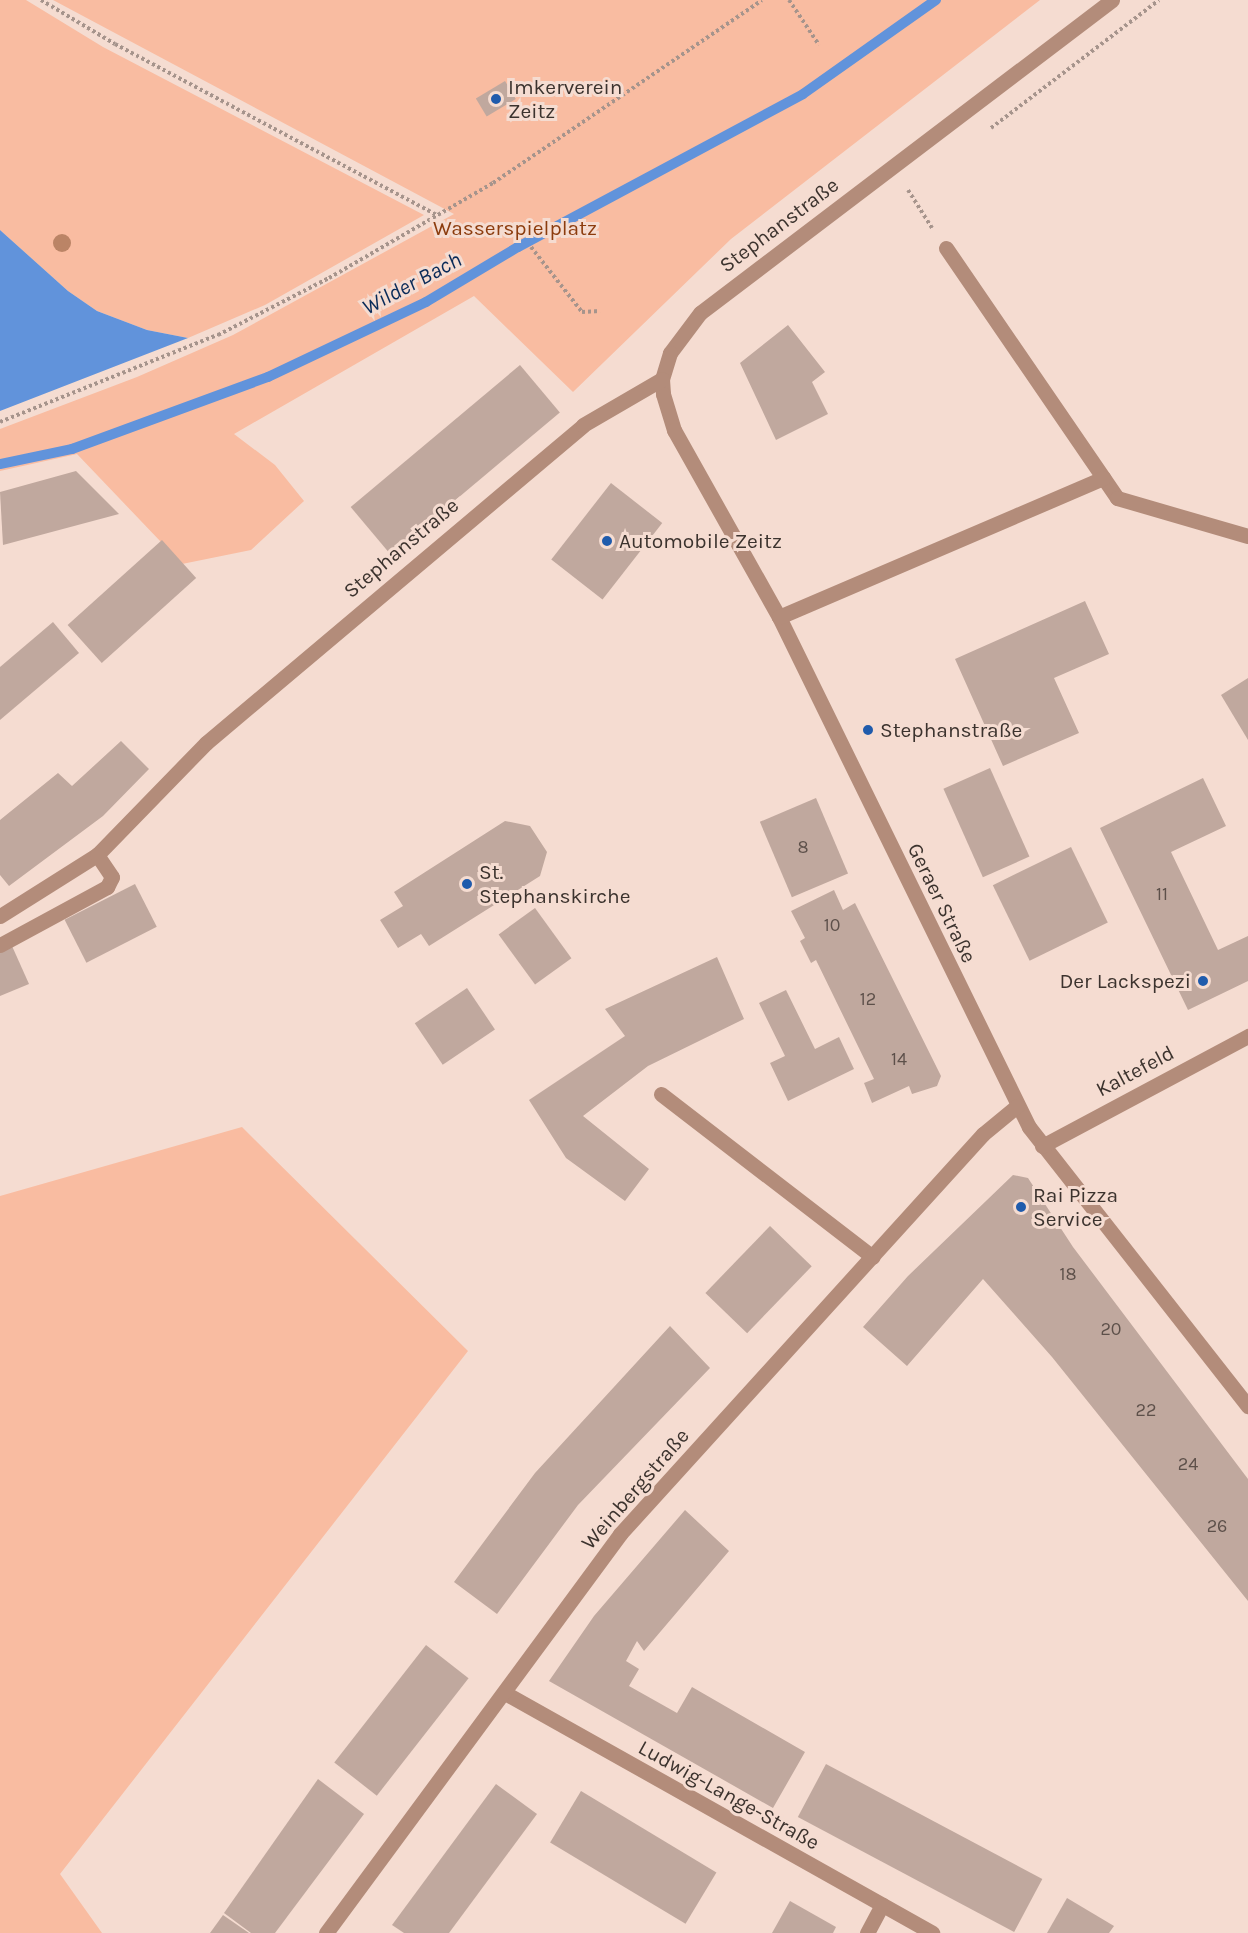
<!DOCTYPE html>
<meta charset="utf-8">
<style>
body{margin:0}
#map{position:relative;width:1248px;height:1933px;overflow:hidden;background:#f5dcd1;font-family:Karla,sans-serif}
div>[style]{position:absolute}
.green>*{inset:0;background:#f9bca1}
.water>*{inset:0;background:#6193db}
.stream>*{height:10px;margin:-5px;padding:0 5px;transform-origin:5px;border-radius:5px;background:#6193db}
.building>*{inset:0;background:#c0a89e;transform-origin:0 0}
.path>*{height:4px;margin-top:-2px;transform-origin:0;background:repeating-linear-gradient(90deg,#a6948c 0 3px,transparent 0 6px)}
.minor>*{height:15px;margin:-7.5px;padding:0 7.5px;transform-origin:7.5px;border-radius:7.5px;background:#b38c7a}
.trees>*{width:18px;height:18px;margin:-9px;border-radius:50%;background:#bb8466}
.dots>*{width:16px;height:16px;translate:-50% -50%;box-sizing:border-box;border:3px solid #f5dcd1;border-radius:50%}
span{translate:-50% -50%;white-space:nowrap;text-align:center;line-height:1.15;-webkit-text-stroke:6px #f5dcd1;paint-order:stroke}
.number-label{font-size:18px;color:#5d504a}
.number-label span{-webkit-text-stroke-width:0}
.poi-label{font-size:21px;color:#3c332e}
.left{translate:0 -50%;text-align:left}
.right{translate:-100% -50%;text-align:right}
.street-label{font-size:21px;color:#3c332e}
.park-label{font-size:21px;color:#8c3c0e}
.water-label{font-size:22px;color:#092a58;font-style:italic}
</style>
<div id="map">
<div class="green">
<div style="clip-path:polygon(0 0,26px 0,103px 47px,424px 215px,265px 305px,188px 338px,147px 330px,97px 311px,68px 291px,0 230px)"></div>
<div style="clip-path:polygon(53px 0,1040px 0,731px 239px,573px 392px,474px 296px,234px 434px,275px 465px,304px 501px,251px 550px,182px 564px,77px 454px,0 471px,0 429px,137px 377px,233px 335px,454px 214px)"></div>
<div style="clip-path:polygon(242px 1127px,468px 1351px,60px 1874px,102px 1933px,0 1933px,0 1196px)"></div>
</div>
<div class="water">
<div style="clip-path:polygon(0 230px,68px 291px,97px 311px,147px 330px,188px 338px,0 411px)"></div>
</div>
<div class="stream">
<div style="left:0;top:464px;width:74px;rotate:-11.8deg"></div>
<div style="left:72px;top:449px;width:209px;rotate:-20.2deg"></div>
<div style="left:268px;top:377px;width:175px;rotate:-25.4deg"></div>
<div style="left:426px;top:302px;width:107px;rotate:-30.9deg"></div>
<div style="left:518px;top:247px;width:323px;rotate:-28.2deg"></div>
<div style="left:803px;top:94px;width:163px;rotate:-35.3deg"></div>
</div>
<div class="building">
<div style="left:505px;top:81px;width:21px;height:34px;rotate:59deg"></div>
<div style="clip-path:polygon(788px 325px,825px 372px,812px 382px,828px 414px,776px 440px,740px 363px)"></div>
<div style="left:520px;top:365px;width:62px;height:221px;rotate:50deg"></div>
<div style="clip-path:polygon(76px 471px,119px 514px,3px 545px,0 492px)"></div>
<div style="left:611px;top:483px;width:65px;height:97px;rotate:38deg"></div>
<div style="left:162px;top:540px;width:51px;height:127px;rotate:48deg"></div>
<div style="clip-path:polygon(1085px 601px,1109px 654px,1054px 678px,1079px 733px,1003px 766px,955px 659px)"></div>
<div style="clip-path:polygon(53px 622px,79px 653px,0 720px,0 667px)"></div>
<div style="clip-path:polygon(1248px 678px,1248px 740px,1221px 695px)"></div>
<div style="clip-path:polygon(121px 741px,149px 769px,103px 816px,9px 886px,0 875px,0 820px,58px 773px,72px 786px)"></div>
<div style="left:990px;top:768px;width:97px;height:51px;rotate:66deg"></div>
<div style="clip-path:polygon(1203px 778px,1226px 826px,1171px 852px,1218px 950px,1248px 936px,1248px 981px,1188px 1010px,1100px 828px)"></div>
<div style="left:816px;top:798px;width:82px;height:61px;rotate:67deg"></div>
<div style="clip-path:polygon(505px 821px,530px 826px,547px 852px,540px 876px,429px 946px,421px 934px,398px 948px,380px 920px,403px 906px,394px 892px)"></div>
<div style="left:1071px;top:847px;width:84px;height:87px;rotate:64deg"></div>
<div style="left:135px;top:884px;width:48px;height:79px;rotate:63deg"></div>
<div style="clip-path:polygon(834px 890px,843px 910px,855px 903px,941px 1076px,937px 1086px,912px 1094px,909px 1086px,872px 1103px,864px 1083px,874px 1079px,816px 960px,811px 963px,800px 941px,805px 938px,791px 911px)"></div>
<div style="left:535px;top:908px;width:62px;height:45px;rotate:54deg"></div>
<div style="clip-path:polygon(12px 946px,29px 984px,0 996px,0 951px)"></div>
<div style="clip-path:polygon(717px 957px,744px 1019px,648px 1066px,583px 1116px,649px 1169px,625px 1201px,566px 1158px,529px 1100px,625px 1036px,605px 1009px)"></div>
<div style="left:467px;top:988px;width:50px;height:63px;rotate:56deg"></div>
<div style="clip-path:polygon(786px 990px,815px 1049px,839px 1037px,854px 1069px,788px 1101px,770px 1063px,785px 1056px,759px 1003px)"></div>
<div style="clip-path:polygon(1013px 1175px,1028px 1178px,1073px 1247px,1248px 1479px,1248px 1601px,1052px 1357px,983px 1279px,907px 1366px,863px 1327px,908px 1276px)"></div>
<div style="left:770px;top:1226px;width:58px;height:93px;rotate:44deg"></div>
<div style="clip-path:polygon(670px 1326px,710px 1368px,578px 1505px,497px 1614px,454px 1582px,535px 1473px)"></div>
<div style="clip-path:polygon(685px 1510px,729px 1551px,644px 1651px,637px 1641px,626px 1661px,639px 1669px,629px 1686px,677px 1713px,692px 1687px,805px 1752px,773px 1808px,549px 1681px,594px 1616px)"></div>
<div style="left:426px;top:1645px;width:54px;height:149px;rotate:38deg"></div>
<div style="left:826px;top:1764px;width:245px;height:60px;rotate:28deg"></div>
<div style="clip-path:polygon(318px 1779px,364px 1814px,275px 1933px,251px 1933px,224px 1913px)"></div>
<div style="clip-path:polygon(496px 1784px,537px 1814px,449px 1933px,404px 1933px,392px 1925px)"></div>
<div style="left:581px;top:1791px;width:158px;height:60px;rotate:31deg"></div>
<div style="clip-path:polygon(1067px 1898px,1114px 1926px,1109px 1933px,1047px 1933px)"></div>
<div style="clip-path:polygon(790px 1901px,836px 1927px,833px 1933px,772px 1933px)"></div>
<div style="clip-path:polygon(223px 1915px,249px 1933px,210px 1933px)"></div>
</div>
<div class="path">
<div style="left:41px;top:0;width:86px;rotate:30.7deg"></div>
<div style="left:115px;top:44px;width:365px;rotate:28deg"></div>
<div style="left:789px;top:0;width:54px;rotate:56.3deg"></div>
<div style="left:991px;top:128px;width:211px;rotate:-37.3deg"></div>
<div style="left:908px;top:190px;width:45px;rotate:57.7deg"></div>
<div style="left:531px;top:247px;width:83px;rotate:51.9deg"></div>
<div style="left:582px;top:312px;width:18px;rotate:-3deg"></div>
<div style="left:0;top:422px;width:235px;rotate:-21.8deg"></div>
<div style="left:218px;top:335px;width:125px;rotate:-27.2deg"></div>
<div style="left:329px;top:278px;width:190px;rotate:-30.1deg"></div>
<div style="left:493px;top:183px;width:325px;rotate:-34.2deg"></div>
</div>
<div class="minor">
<div style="left:1112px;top:0;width:517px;rotate:142.78deg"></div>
<div style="left:700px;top:313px;width:50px;rotate:126.9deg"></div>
<div style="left:670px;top:353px;width:27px;rotate:107deg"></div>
<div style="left:662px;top:379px;width:15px;rotate:86deg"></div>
<div style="left:663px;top:394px;width:38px;rotate:73deg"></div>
<div style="left:674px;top:430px;width:214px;rotate:60.7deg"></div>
<div style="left:779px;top:617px;width:568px;rotate:63.89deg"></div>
<div style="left:1029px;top:1127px;width:355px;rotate:51.9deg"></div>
<div style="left:946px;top:248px;width:303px;rotate:55.6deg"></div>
<div style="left:1117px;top:498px;width:136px;rotate:16.2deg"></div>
<div style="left:779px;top:617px;width:353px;rotate:-23.2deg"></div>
<div style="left:0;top:916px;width:115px;rotate:-32.2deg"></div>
<div style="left:97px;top:855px;width:156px;rotate:-45.8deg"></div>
<div style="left:206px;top:743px;width:493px;rotate:-40.1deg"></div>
<div style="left:583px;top:425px;width:91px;rotate:-30.2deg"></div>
<div style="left:0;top:945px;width:122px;rotate:-28.5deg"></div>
<div style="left:107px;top:887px;width:11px;rotate:-63deg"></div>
<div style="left:112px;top:877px;width:27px;rotate:-124deg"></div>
<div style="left:661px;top:1094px;width:267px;rotate:37.6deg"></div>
<div style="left:1042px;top:1146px;width:234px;rotate:-28.1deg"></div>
<div style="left:505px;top:1693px;width:490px;rotate:29.3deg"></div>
<div style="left:326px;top:1933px;width:496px;rotate:-53.6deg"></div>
<div style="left:620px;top:1534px;width:540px;rotate:-47.78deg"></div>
<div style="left:983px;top:1134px;width:44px;rotate:-39.5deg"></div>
<div style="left:867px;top:1933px;width:32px;rotate:-62deg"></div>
</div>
<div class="trees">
<div style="left:62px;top:243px"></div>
</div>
<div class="dots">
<div style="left:496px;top:99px;background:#1f5bac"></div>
<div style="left:607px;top:541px;background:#1f5bac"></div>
<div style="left:868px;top:730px;background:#1f5bac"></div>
<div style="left:467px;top:884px;background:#1f5bac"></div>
<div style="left:1203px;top:981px;background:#1f5bac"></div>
<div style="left:1021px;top:1207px;background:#1f5bac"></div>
</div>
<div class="number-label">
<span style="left:803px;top:847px">8</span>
<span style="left:1162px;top:894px">11</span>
<span style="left:832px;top:925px">10</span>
<span style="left:868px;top:999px">12</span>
<span style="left:899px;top:1059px">14</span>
<span style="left:1068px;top:1274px">18</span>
<span style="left:1111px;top:1329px">20</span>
<span style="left:1146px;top:1410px">22</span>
<span style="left:1188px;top:1464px">24</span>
<span style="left:1217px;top:1526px">26</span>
</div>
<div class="poi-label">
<span class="left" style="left:508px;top:99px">Imkerverein<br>Zeitz</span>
<span class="left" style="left:619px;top:541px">Automobile Zeitz</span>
<span class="left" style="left:880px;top:730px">Stephanstraße</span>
<span class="left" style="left:479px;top:884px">St.<br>Stephanskirche</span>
<span class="right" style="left:1191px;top:981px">Der Lackspezi</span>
<span class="left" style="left:1033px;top:1207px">Rai Pizza<br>Service</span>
</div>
<div class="street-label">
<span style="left:779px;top:225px;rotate:-37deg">Stephanstraße</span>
<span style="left:401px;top:548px;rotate:-40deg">Stephanstraße</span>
<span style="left:942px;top:903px;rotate:64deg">Geraer Straße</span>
<span style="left:1135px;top:1071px;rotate:-28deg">Kaltefeld</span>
<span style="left:635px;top:1489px;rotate:-49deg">Weinbergstraße</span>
<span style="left:729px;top:1795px;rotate:29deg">Ludwig-Lange-Straße</span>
</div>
<div class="park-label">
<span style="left:515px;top:228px">Wasserspielplatz</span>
</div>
<div class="water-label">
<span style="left:412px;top:284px;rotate:-28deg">Wilder Bach</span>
</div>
</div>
